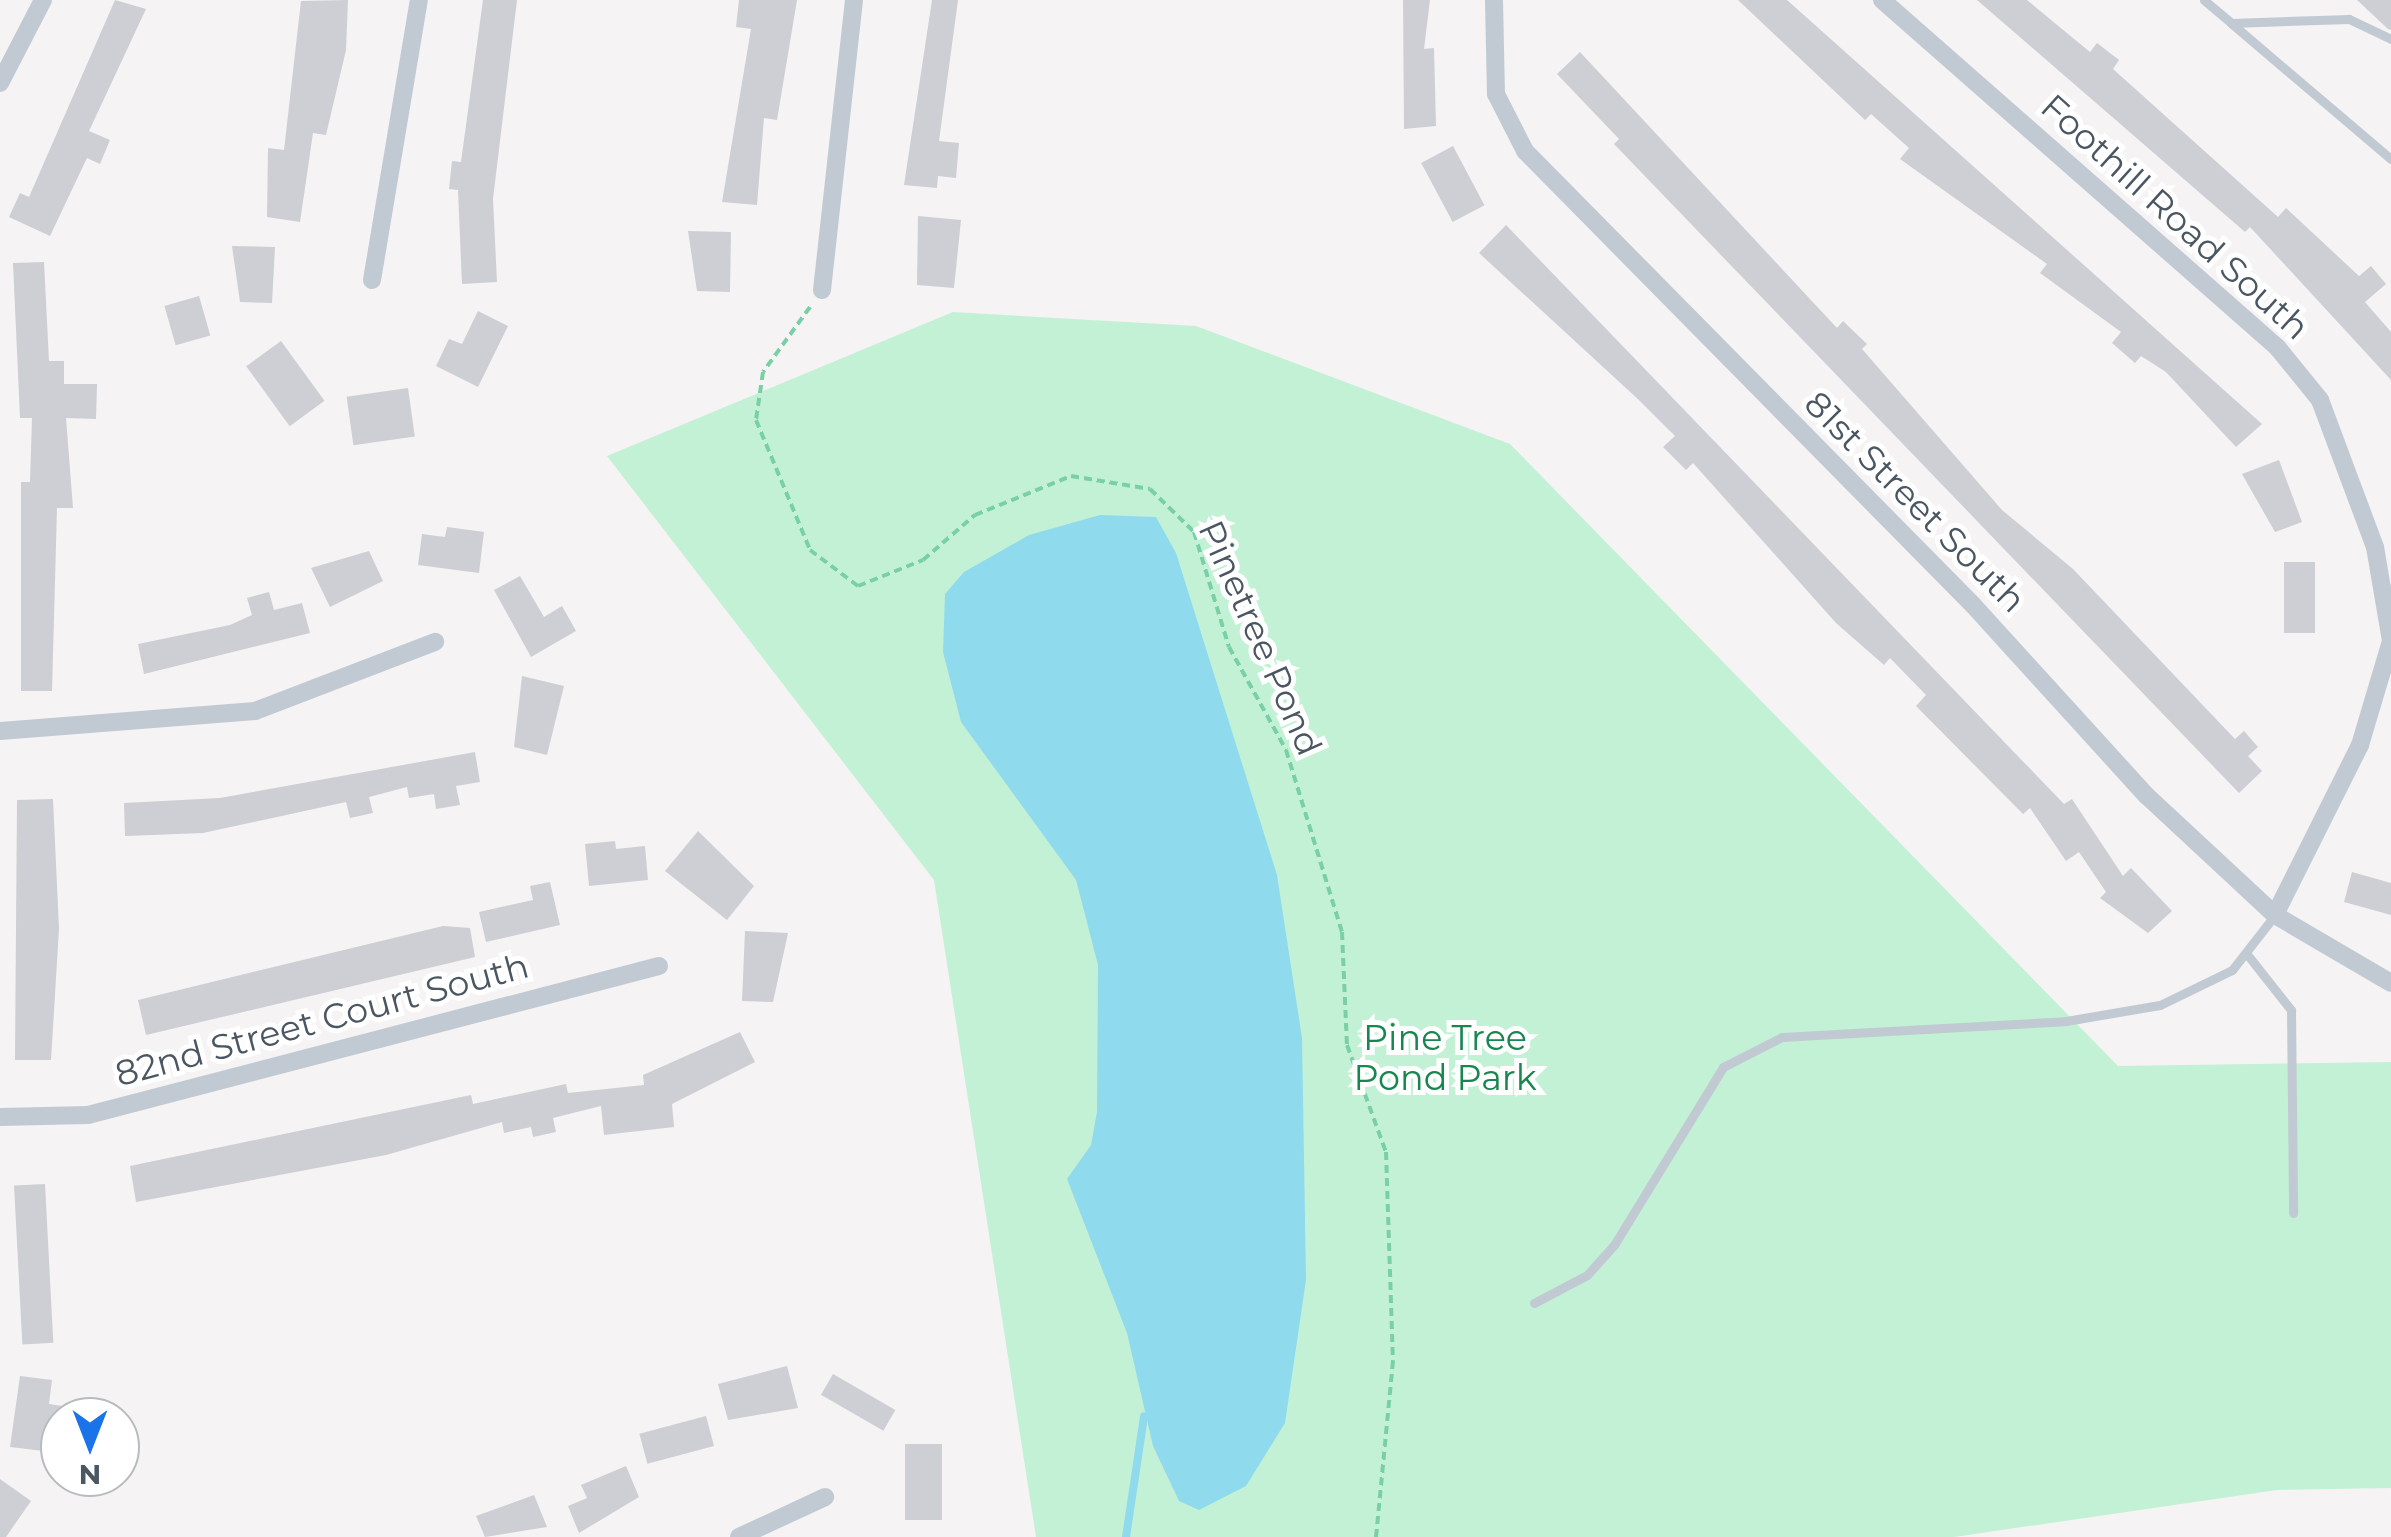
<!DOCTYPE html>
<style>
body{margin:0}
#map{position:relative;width:2391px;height:1537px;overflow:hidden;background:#f5f3f3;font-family:Montserrat,sans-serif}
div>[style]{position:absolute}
.green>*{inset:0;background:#c3f1d5}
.water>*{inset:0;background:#90daee}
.stream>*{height:8px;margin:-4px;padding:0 4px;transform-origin:4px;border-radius:4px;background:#90daee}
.building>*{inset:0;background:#cdcfd5;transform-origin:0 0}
.path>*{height:4px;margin-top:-2px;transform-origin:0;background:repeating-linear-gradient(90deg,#7ad0a6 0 8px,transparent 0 13px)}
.service>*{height:9px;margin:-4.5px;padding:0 4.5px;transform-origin:4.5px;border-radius:4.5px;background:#c1cad2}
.minor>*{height:18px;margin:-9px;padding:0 9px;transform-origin:9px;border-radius:9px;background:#c1cad2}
span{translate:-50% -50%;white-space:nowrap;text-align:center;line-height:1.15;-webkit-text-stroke:10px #fff;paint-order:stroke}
.street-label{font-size:35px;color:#4a5661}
.park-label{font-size:35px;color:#17864f}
.north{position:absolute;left:40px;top:1397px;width:100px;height:100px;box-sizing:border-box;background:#fff;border:2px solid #b7bbc0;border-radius:50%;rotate:180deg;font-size:28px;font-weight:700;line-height:40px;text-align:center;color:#4a5661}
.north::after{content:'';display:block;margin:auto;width:35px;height:45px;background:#1a73e8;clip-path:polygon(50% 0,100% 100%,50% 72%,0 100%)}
</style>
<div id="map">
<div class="green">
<div style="clip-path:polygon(953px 312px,1196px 326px,1510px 444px,2118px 1066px,2391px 1062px,2391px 1488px,2277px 1490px,1954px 1537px,1036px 1537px,934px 880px,607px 456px)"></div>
</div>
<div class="water">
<div style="clip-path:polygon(1100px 515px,1156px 517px,1176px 553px,1277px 875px,1302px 1038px,1306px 1280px,1285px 1423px,1246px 1486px,1199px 1510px,1179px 1501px,1153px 1446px,1127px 1333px,1067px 1179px,1091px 1145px,1097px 1112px,1098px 965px,1076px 880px,961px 722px,943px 652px,945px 594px,964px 572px,1029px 535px)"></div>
</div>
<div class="stream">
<div style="left:1126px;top:1537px;width:122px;rotate:-81.5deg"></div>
</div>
<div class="building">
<div style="clip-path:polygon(115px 0,146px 9px,89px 131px,110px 140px,100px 164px,87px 158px,50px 236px,9px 217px,20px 193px,29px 197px)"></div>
<div style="clip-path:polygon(348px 0,346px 50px,326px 135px,313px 133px,300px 222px,267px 217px,268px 148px,284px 150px,301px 1px)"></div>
<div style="clip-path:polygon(483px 0,517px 0,493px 199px,497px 282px,462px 284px,458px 190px,449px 189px,452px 161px,461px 162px)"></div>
<div style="clip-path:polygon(739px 0,797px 0,777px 120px,764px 118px,757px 205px,722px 202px,751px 29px,736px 27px)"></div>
<div style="clip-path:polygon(932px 0,958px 0,939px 141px,959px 143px,956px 178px,938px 176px,937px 188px,904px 185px)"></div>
<div style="clip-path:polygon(1403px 0,1430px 0,1424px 49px,1434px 48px,1436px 126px,1404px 129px)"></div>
<div style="clip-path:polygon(1738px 0,1787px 0,2262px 424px,2236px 447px,2166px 372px,2141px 356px,2135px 363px,2112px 343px,2121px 332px,2040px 273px,2047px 264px,1900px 159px,1909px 148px,1871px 114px,1865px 120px)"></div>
<div style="clip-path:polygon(1977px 0,2027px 0,2090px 52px,2097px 43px,2119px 60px,2113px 69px,2278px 217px,2286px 208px,2359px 276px,2371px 266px,2386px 284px,2365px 302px,2391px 332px,2391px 380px,2250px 227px,2245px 232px)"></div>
<div style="clip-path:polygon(2357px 0,2391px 0,2391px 30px,2388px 29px)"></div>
<div style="clip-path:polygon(1580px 52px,1837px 328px,1843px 321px,1867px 344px,1862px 349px,2002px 510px,2073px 569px,2235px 739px,2244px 731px,2258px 747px,2248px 756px,2262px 771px,2239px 793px,1614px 144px,1619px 139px,1557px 74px)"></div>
<div style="left:1453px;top:146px;width:67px;height:36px;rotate:62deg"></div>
<div style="clip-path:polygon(918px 216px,961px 220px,954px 288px,917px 285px)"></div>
<div style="clip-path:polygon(1506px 225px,2064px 804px,2072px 799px,2123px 876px,2131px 868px,2172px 911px,2148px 933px,2100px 898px,2106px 892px,2079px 852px,2066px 861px,2030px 808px,2023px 814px,1916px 706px,1926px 695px,1890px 658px,1884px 665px,1836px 623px,1693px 463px,1686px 470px,1663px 447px,1675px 436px,1640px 401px,1479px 253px)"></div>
<div style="clip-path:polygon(688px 231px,731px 232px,730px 292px,697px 291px)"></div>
<div style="clip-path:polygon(232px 246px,275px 247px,272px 303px,240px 302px)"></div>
<div style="clip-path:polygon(44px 262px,49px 361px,64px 361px,64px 384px,97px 384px,96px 419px,66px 418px,73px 508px,57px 508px,52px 691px,21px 691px,21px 482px,30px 482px,32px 418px,20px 418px,13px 263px)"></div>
<div style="left:199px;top:296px;width:41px;height:36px;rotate:74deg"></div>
<div style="clip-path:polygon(478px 311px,508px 326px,478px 387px,436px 366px,449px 339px,462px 344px)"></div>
<div style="left:281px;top:341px;width:74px;height:43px;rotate:54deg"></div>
<div style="left:408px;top:388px;width:49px;height:62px;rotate:82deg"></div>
<div style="clip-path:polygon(2279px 460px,2302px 522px,2275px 532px,2242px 474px)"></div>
<div style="clip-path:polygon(447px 527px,484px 532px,479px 573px,418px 565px,422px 534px,445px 537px)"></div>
<div style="clip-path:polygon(369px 551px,383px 581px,330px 607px,311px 568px)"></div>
<div style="left:2284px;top:562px;width:31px;height:71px"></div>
<div style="clip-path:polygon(520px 576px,544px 617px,562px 606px,576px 631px,531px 657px,494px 590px)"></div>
<div style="clip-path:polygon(269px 592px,274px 610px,302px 603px,310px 633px,144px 674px,138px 644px,230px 625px,252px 615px,247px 598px)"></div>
<div style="clip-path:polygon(522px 676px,564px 686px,547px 755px,514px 747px)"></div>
<div style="clip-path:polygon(475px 752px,480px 782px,456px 786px,460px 805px,436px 809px,434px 794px,409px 798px,407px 787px,369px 797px,373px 813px,350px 818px,346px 802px,203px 833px,125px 836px,124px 803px,220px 798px)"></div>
<div style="clip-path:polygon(53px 799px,59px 929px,51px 1060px,15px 1060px,17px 800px)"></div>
<div style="clip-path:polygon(698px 831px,754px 886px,727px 920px,665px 871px)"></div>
<div style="clip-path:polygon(615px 841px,616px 849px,645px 846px,648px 880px,589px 886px,585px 844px)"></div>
<div style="clip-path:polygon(2352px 872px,2391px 883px,2391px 915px,2344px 902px)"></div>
<div style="clip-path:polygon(550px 882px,560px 925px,486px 942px,479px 912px,533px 900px,530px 886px)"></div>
<div style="clip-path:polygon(443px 926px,470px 928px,475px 957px,146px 1035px,138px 1000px)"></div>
<div style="clip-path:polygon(745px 931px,788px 933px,773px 1002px,742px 1001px)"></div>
<div style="clip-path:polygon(740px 1032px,755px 1062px,672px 1104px,674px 1127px,604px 1135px,601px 1106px,553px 1118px,556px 1132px,533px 1137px,531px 1127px,504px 1133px,502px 1122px,386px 1155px,136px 1202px,130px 1166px,471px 1095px,473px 1104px,566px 1084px,568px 1093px,644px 1085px,643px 1075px)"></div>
<div style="left:45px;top:1184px;width:159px;height:31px;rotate:87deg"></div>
<div style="clip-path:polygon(787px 1366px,798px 1408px,728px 1420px,718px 1384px)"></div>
<div style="left:833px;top:1374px;width:72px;height:24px;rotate:30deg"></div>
<div style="clip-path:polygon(20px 1376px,52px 1380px,49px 1404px,62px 1406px,60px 1453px,10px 1447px)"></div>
<div style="left:706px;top:1416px;width:31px;height:69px;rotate:75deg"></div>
<div style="left:905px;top:1444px;width:37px;height:76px"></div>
<div style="clip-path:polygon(626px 1466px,639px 1497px,579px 1533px,568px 1506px,587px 1498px,581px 1485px)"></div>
<div style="clip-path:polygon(0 1479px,31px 1501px,6px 1537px,0 1537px)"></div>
<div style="clip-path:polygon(534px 1495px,547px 1527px,485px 1537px,476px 1516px)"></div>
</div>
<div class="path">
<div style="left:810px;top:307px;width:80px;rotate:125.9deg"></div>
<div style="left:763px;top:372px;width:49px;rotate:98.3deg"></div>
<div style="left:756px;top:420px;width:141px;rotate:67.4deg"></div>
<div style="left:810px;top:550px;width:60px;rotate:36.9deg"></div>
<div style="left:858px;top:586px;width:70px;rotate:-21.8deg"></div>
<div style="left:923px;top:560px;width:69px;rotate:-40.9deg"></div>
<div style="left:975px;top:515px;width:104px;rotate:-22.1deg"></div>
<div style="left:1071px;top:476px;width:80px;rotate:9.3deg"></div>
<div style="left:1150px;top:489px;width:62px;rotate:44.3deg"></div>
<div style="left:1194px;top:532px;width:120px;rotate:73.1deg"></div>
<div style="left:1229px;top:647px;width:118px;rotate:61deg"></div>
<div style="left:1286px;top:750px;width:190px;rotate:72.9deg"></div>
<div style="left:1342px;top:932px;width:113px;rotate:87.5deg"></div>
<div style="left:1347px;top:1045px;width:114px;rotate:70deg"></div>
<div style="left:1386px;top:1152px;width:209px;rotate:88.1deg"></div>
<div style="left:1393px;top:1361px;width:177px;rotate:95.5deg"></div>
</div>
<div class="service">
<div style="left:2204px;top:0;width:35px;rotate:40deg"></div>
<div style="left:2391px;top:39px;width:47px;rotate:-154.5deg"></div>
<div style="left:2349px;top:19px;width:118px;rotate:178.1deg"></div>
<div style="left:2231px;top:23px;width:210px;rotate:40.4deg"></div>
<div style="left:2246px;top:953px;width:73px;rotate:51.7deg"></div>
<div style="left:2291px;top:1010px;width:203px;rotate:89.4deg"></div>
<div style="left:1534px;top:1303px;width:60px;rotate:-27.8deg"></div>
<div style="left:1587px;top:1275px;width:40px;rotate:-48deg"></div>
<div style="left:1614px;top:1245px;width:209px;rotate:-58.5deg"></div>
<div style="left:1723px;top:1067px;width:66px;rotate:-27deg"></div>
<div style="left:1782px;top:1037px;width:284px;rotate:-3.2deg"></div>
<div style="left:2066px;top:1021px;width:95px;rotate:-9.7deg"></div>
<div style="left:2160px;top:1005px;width:80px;rotate:-25.9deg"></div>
<div style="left:2232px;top:970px;width:70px;rotate:-52deg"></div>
</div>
<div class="minor">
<div style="left:1494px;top:0;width:94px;rotate:88.8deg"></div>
<div style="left:1496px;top:94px;width:64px;rotate:63deg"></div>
<div style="left:1525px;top:151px;width:638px;rotate:45.38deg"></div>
<div style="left:1973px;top:605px;width:258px;rotate:47.7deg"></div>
<div style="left:2147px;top:796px;width:175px;rotate:42.9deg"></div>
<div style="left:2275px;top:915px;width:134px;rotate:30.4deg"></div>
<div style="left:1882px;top:0;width:526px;rotate:41.3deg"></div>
<div style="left:2277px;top:347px;width:68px;rotate:50.9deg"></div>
<div style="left:2320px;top:400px;width:157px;rotate:69.5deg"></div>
<div style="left:2375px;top:547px;width:95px;rotate:80.3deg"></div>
<div style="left:2391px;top:641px;width:109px;rotate:106.6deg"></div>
<div style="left:2360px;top:745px;width:190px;rotate:116.6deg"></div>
<div style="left:0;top:83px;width:93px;rotate:-62.6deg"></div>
<div style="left:372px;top:280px;width:284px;rotate:-80.5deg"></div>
<div style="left:822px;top:290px;width:292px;rotate:-83.7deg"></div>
<div style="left:0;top:731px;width:256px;rotate:-4.5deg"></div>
<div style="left:255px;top:711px;width:193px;rotate:-21deg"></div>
<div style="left:0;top:1117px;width:88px;rotate:-1.3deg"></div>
<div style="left:88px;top:1115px;width:590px;rotate:-14.62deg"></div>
<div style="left:739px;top:1537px;width:95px;rotate:-24.9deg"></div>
</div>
<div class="street-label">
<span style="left:2175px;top:217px;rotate:42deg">Foothill Road South</span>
<span style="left:1915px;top:502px;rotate:45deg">81st Street South</span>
<span style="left:1260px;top:638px;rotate:66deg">Pinetree Pond</span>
<span style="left:322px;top:1020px;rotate:-15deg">82nd Street Court South</span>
</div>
<div class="park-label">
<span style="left:1445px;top:1058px">Pine Tree<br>Pond Park</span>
</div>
<div class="north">N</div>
</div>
